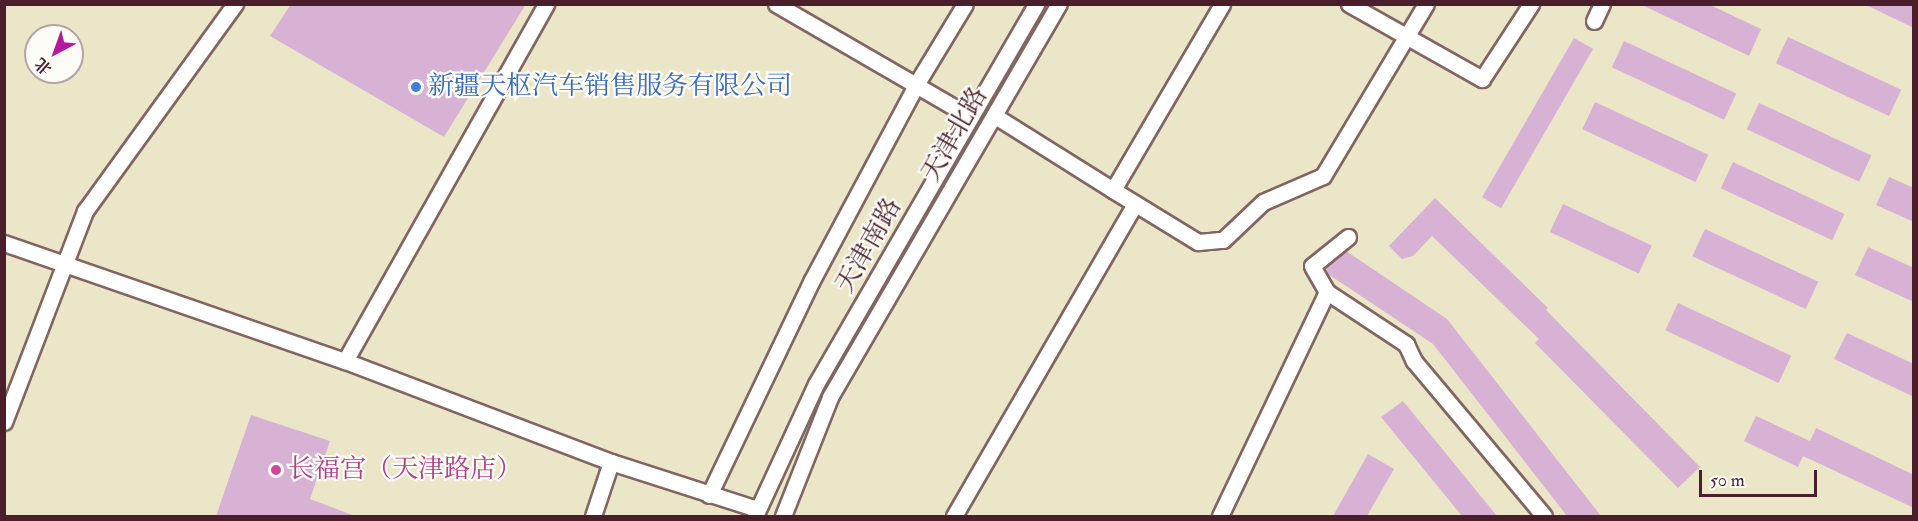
<!DOCTYPE html>
<meta charset="utf-8">
<style>
body{margin:0}
#map{position:relative;width:1918px;height:521px;overflow:hidden;background:#ebe6c8;font-family:"IM FELL Double Pica","Noto Serif SC",serif}
div>[style]{position:absolute}
.building>*{inset:0;background:#d8b2d5;transform-origin:0 0}
.roads{filter:drop-shadow(2px 0 #826562) drop-shadow(-2px 0 #826562) drop-shadow(0 2px #826562) drop-shadow(0 -2px #826562)}
.minor>*{height:15px;margin:-7.5px;padding:0 7.5px;transform-origin:7.5px;border-radius:7.5px;background:#fff}
.dots>*{width:16px;height:16px;translate:-50% -50%;box-sizing:border-box;border:3px solid #fdfcf7;border-radius:50%}
span{translate:-50% -50%;white-space:nowrap;text-align:center;line-height:1.15;-webkit-text-stroke:4.5px #fdfcf7;paint-order:stroke}
.shop-label{font-size:26px;color:#366cbe}
.left{translate:0 -50%;text-align:left}
.street-label{font-size:26px;color:#4a1f2b}
.hotel-label{font-size:26px;color:#b23c85}
.frame{position:absolute;inset:0;border:6px solid #4a1f2b;pointer-events:none}
.north{position:absolute;left:24px;top:24px;width:60px;height:60px;box-sizing:border-box;background:#fdfcf7;border:2px solid #b5a4a5;border-radius:50%;rotate:221deg;font-size:16px;font-weight:700;line-height:24px;text-align:center;color:#4a1f2b}
.north::after{content:'';display:block;margin:auto;width:21px;height:27px;background:#b5179e;clip-path:polygon(50% 0,100% 100%,50% 72%,0 100%)}
.scale{position:absolute;left:1699px;top:470px;width:118px;height:27px;box-sizing:border-box;border:3px solid #4a1f2b;border-top:0;padding-left:8px;font-size:18px;line-height:21px;white-space:nowrap;color:#4a1f2b;-webkit-text-stroke:4px #fdfcf7;paint-order:stroke}
</style>
<div id="map">
<div class="building">
<div style="clip-path:polygon(291px 4px,526px 4px,444px 137px,270px 36px)"></div>
<div style="clip-path:polygon(1640px 4px,1708px 4px,1761px 29px,1749px 56px)"></div>
<div style="clip-path:polygon(1864px 4px,1914px 4px,1914px 28px)"></div>
<div style="left:1788px;top:37px;width:125px;height:29px;rotate:25deg"></div>
<div style="left:1574px;top:38px;width:22px;height:184px;rotate:30deg"></div>
<div style="left:1624px;top:41px;width:124px;height:29px;rotate:25deg"></div>
<div style="left:1595px;top:102px;width:125px;height:30px;rotate:25deg"></div>
<div style="left:1759px;top:103px;width:124px;height:29px;rotate:25deg"></div>
<div style="left:1733px;top:162px;width:123px;height:29px;rotate:25deg"></div>
<div style="clip-path:polygon(1889px 177px,1914px 188px,1914px 222px,1876px 205px)"></div>
<div style="clip-path:polygon(1435px 198px,1548px 308px,1546px 310px,1700px 467px,1678px 488px,1535px 343px,1539px 339px,1432px 236px,1413px 256px,1402px 259px,1389px 246px)"></div>
<div style="left:1563px;top:204px;width:98px;height:31px;rotate:25deg"></div>
<div style="left:1705px;top:229px;width:125px;height:30px;rotate:25deg"></div>
<div style="clip-path:polygon(1868px 247px,1914px 268px,1914px 302px,1855px 275px)"></div>
<div style="clip-path:polygon(1346px 251px,1447px 319px,1601px 516px,1567px 516px,1433px 344px,1328px 274px,1326px 267px)"></div>
<div style="left:1678px;top:303px;width:125px;height:30px;rotate:25deg"></div>
<div style="clip-path:polygon(1847px 333px,1914px 364px,1914px 397px,1834px 359px)"></div>
<div style="clip-path:polygon(1403px 401px,1497px 516px,1462px 516px,1381px 417px)"></div>
<div style="clip-path:polygon(251px 415px,330px 441px,310px 499px,355px 516px,216px 516px)"></div>
<div style="clip-path:polygon(1756px 416px,1810px 441px,1816px 428px,1914px 475px,1914px 508px,1803px 456px,1798px 467px,1744px 441px)"></div>
<div style="clip-path:polygon(1368px 454px,1394px 469px,1367px 516px,1333px 516px)"></div>
</div>
<div class="roads">
<div class="minor">
<div style="left:776px;top:4px;width:225px;rotate:30.1deg"></div>
<div style="left:1349px;top:4px;width:153px;rotate:29.4deg"></div>
<div style="left:1482px;top:79px;width:90px;rotate:-56.8deg"></div>
<div style="left:1594px;top:21px;width:19px;rotate:-65deg"></div>
<div style="left:995px;top:116px;width:139px;rotate:32.1deg"></div>
<div style="left:1113px;top:190px;width:216px;rotate:-59.6deg"></div>
<div style="left:1113px;top:190px;width:100px;rotate:31.5deg"></div>
<div style="left:1198px;top:242px;width:25px;rotate:-5deg"></div>
<div style="left:1223px;top:240px;width:55px;rotate:-43.5deg"></div>
<div style="left:1263px;top:202px;width:65px;rotate:-23.4deg"></div>
<div style="left:1323px;top:176px;width:200px;rotate:-59.1deg"></div>
<div style="left:1348px;top:237px;width:46px;rotate:141.1deg"></div>
<div style="left:1312px;top:266px;width:30px;rotate:60deg"></div>
<div style="left:1327px;top:292px;width:95px;rotate:33.4deg"></div>
<div style="left:1406px;top:344px;width:19px;rotate:65deg"></div>
<div style="left:1414px;top:361px;width:202px;rotate:50deg"></div>
<div style="left:4px;top:243px;width:361px;rotate:19.1deg"></div>
<div style="left:345px;top:361px;width:285px;rotate:20.8deg"></div>
<div style="left:611px;top:462px;width:153px;rotate:17.8deg"></div>
<div style="left:345px;top:361px;width:410px;rotate:-60.6deg"></div>
<div style="left:4px;top:422px;width:226px;rotate:-69deg"></div>
<div style="left:85px;top:211px;width:256px;rotate:-54.1deg"></div>
<div style="left:709px;top:495px;width:238px;rotate:-64.4deg"></div>
<div style="left:812px;top:280px;width:223px;rotate:-61.9deg"></div>
<div style="left:917px;top:83px;width:92px;rotate:-58.7deg"></div>
<div style="left:593px;top:516px;width:57px;rotate:-71.6deg"></div>
<div style="left:755px;top:516px;width:145px;rotate:-65.2deg"></div>
<div style="left:816px;top:384px;width:439px;rotate:-59.9deg"></div>
<div style="left:783px;top:516px;width:128px;rotate:-68.4deg"></div>
<div style="left:830px;top:397px;width:455px;rotate:-59.8deg"></div>
<div style="left:954px;top:516px;width:361px;rotate:-59.9deg"></div>
<div style="left:1220px;top:516px;width:248px;rotate:-64.5deg"></div>
</div>
</div>
<div class="dots">
<div style="left:416px;top:87px;background:#3f7fe0"></div>
<div style="left:276px;top:470px;background:#d1479c"></div>
</div>
<div class="shop-label">
<span class="left" style="left:428px;top:87px">新疆天枢汽车销售服务有限公司</span>
</div>
<div class="street-label">
<span style="left:955px;top:135px;rotate:-60deg">天津北路</span>
<span style="left:869px;top:246px;rotate:-60deg">天津南路</span>
</div>
<div class="hotel-label">
<span class="left" style="left:288px;top:470px">长福宫（天津路店）</span>
</div>
<div class="frame"></div>
<div class="north">北</div>
<div class="scale">50 m</div>
</div>
